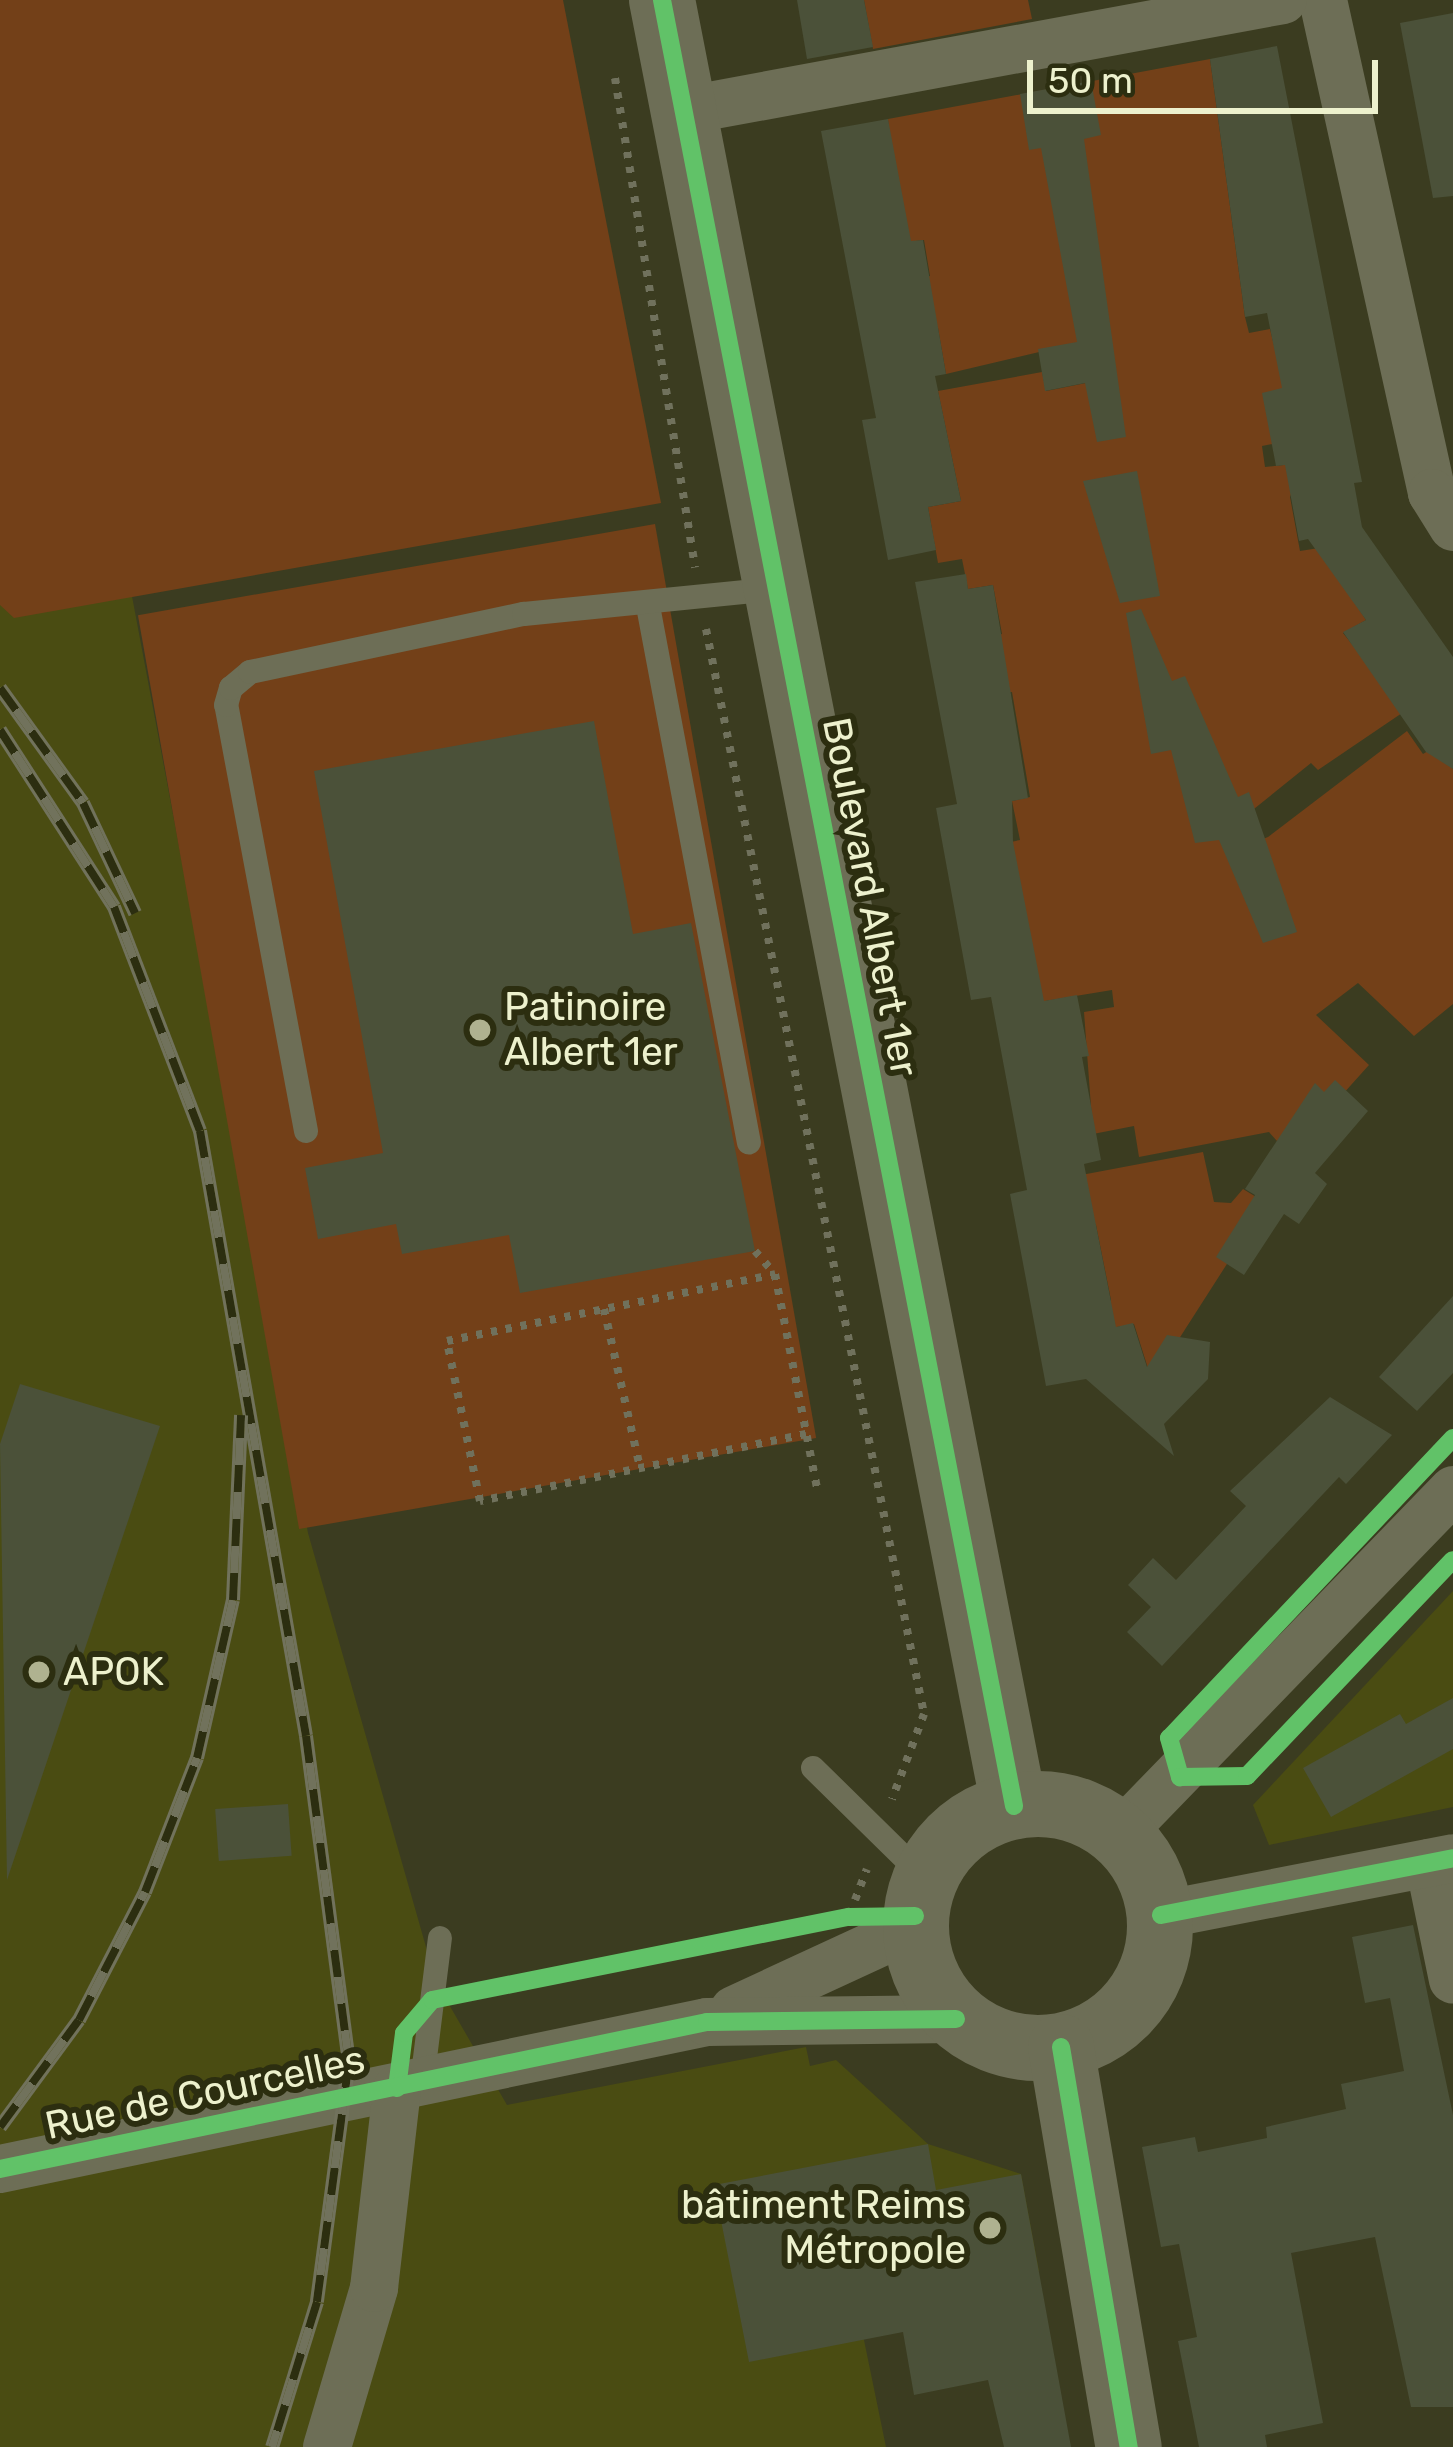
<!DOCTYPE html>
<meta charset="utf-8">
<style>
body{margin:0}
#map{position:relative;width:1453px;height:2447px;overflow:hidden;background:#3b3c20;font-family:Rubik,sans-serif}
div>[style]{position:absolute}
.built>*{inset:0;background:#4a4c12}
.green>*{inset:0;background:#734018;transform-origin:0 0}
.building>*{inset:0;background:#4b5139;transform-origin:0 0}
.path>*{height:8px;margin-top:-4px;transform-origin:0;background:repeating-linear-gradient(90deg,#70715c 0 6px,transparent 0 15px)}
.lane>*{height:24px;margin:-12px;padding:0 12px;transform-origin:12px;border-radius:12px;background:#6d6e56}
.street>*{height:48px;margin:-24px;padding:0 24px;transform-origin:24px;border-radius:24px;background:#6d6e56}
.secondary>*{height:66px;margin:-33px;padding:0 33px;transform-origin:33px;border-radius:33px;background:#6d6e56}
.secondary>.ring{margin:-33px;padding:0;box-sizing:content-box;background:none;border:66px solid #6d6e56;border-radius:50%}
.rail>*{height:14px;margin-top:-7px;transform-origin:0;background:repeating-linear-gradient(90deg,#2c2e10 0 27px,#71725c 0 54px);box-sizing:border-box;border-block:3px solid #71725c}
.cycleway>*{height:18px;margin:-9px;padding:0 9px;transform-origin:9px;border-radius:9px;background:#61c268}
.dots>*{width:33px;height:33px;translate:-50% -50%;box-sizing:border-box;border:6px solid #2c2e10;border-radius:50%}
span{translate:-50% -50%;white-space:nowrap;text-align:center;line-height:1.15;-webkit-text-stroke:12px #2c2e10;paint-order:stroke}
.street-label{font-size:39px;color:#edf1cd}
.poi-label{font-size:39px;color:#edf1cd}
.left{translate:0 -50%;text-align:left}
.right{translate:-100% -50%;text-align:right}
.scale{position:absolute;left:1027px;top:60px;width:351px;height:54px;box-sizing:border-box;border:6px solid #edf1cd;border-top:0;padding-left:15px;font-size:36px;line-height:42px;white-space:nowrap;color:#edf1cd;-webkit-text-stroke:9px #2c2e10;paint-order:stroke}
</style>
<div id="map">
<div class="built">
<div style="clip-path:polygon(0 0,20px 0,308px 1533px,436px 1982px,507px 2105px,806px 2047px,810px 2066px,836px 2060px,928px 2144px,1021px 2174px,1039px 2271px,857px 2306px,886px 2447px,0 2447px)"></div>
<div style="clip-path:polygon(1453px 1591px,1453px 1807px,1269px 1845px,1253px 1805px)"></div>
</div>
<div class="green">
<div style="clip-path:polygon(0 0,563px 0,661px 503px,14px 618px,0 605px)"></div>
<div style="clip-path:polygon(864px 0,1028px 0,1032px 19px,873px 49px)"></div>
<div style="clip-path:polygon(1210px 59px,1245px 317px,1249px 333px,1270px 329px,1297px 439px,1262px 446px,1265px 467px,1302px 463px,1290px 497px,1300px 551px,1319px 548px,1366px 620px,1343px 633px,1405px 711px,1318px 770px,1311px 763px,1234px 825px,1243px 847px,1268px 837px,1407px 731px,1423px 754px,1433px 748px,1453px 769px,1453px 1004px,1414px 1036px,1358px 983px,1316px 1015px,1369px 1065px,1316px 1124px,1277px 1141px,1269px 1132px,1139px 1157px,1134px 1126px,1093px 1134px,1084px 1012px,1114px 1007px,1112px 990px,1033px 1003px,992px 846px,1020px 840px,1012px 801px,1030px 797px,1012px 692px,989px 695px,978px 640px,1002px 634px,993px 585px,968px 589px,962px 559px,938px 563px,928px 507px,961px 501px,938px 391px,1042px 372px,1046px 391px,1101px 380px,1094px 339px,946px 374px,938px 328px,906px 280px,930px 276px,924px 240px,899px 243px,888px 119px)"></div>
<div style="left:655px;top:524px;width:928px;height:525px;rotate:80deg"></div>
<div style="clip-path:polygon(1203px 1152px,1214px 1202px,1231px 1203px,1243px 1189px,1266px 1203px,1152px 1381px,1134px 1324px,1088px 1332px,1111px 1300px,1096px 1225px,1060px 1179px)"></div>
</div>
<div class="building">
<div style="clip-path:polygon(797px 0,864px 0,873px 47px,807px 59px)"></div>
<div style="clip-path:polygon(1453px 13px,1453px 196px,1433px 198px,1400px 23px)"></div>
<div style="clip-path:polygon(1277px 46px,1362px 482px,1354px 483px,1362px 527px,1453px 657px,1453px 769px,1426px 752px,1343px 632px,1366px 620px,1308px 539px,1299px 541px,1285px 465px,1276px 466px,1262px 393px,1282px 388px,1267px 313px,1245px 317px,1210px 59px)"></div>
<div style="clip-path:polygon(1091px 81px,1101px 135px,1084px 139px,1126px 437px,1097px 442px,1085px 383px,1045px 391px,1038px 349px,1077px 342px,1041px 148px,1029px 150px,1020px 94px)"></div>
<div style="clip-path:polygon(888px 119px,911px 241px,923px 240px,946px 374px,935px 376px,961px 501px,928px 507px,936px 550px,888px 560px,862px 420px,876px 418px,821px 131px)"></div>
<div style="clip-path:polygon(1137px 471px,1160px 596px,1120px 603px,1083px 481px)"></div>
<div style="clip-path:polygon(966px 574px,968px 589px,993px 585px,1028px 798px,1012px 801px,1013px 842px,1044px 1001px,1077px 995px,1089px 1056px,1082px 1057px,1101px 1160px,1084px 1164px,1116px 1327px,1133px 1323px,1147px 1367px,1167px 1335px,1210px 1342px,1208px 1379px,1164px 1424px,1174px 1456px,1086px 1379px,1046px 1386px,1010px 1194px,1027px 1190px,991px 997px,971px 1000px,936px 808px,957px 804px,915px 582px)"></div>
<div style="clip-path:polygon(1141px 609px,1172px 681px,1185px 676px,1238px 797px,1249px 792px,1297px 932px,1263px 943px,1219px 840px,1195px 843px,1171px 750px,1151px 754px,1126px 613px)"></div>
<div style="clip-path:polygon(594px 721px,633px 934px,691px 923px,755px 1251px,520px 1293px,509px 1235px,402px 1254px,396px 1224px,318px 1239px,305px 1168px,383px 1153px,314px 771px)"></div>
<div style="clip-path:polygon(1335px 1080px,1368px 1111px,1315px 1173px,1327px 1184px,1299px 1224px,1284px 1214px,1244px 1275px,1216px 1257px,1255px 1195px,1245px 1189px,1315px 1083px,1324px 1092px)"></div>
<div style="clip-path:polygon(1453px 1296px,1453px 1373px,1417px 1411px,1379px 1377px)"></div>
<div style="clip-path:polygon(20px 1384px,160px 1426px,7px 1880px,0 1444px)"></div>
<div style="clip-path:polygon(1330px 1397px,1392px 1435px,1346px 1484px,1339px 1477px,1162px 1666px,1127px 1632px,1151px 1607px,1128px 1585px,1153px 1558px,1176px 1580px,1246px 1506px,1230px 1491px)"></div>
<div style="clip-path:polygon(1453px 1698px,1453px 1749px,1331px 1817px,1303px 1768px,1400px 1714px,1406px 1724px)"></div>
<div style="left:288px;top:1804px;width:52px;height:73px;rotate:86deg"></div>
<div style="clip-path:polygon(1413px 1925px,1453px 2115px,1453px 2407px,1411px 2407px,1375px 2237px,1291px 2253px,1323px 2423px,1265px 2435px,1267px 2447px,1199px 2447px,1178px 2341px,1197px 2337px,1179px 2244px,1161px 2247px,1142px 2147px,1195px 2137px,1198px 2152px,1267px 2138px,1266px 2127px,1346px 2109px,1341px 2084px,1404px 2071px,1390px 1998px,1365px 2003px,1352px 1937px)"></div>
<div style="clip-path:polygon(928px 2144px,936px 2190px,1021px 2174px,1071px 2447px,1004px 2447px,988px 2380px,914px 2395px,903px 2332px,749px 2362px,714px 2185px)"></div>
</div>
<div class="path">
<div style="left:615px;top:78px;width:496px;rotate:80.7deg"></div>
<div style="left:706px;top:629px;width:1107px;rotate:78.64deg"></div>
<div style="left:924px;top:1714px;width:91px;rotate:110.6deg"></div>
<div style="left:755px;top:1251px;width:29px;rotate:49deg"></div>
<div style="left:604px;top:1309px;width:163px;rotate:77.2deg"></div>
<div style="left:806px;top:1434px;width:333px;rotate:168.4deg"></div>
<div style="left:480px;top:1501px;width:163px;rotate:-101.7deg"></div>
<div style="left:447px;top:1341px;width:335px;rotate:-11.5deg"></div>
<div style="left:775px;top:1274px;width:224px;rotate:78.9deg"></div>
<div style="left:855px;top:1900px;width:33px;rotate:-69deg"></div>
</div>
<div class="lane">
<div style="left:648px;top:606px;width:546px;rotate:79.35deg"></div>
<div style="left:306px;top:1131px;width:433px;rotate:-100.6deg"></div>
<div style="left:226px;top:705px;width:18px;rotate:-74deg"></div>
<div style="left:231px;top:688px;width:25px;rotate:-40deg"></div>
<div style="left:250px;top:672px;width:280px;rotate:-12deg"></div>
<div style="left:524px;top:614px;width:251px;rotate:-5.7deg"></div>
<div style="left:813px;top:1768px;width:157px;rotate:44.5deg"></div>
<div style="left:422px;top:2082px;width:145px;rotate:-82.9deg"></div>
</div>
<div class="street">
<div style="left:1323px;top:0;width:505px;rotate:77.53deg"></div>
<div style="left:1432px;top:493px;width:40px;rotate:58deg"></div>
<div style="left:682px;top:111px;width:611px;rotate:-10.46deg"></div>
<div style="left:1120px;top:1834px;width:479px;rotate:-45.9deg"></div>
<div style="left:1429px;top:1863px;width:119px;rotate:78.4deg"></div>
<div style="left:1161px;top:1915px;width:298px;rotate:-11deg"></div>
<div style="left:734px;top:2010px;width:200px;rotate:-24.8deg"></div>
<div style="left:0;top:2169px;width:722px;rotate:-11.75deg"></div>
<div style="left:707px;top:2022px;width:249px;rotate:-0.7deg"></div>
<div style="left:327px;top:2447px;width:166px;rotate:-73.5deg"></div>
<div style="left:374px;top:2288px;width:201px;rotate:-83.4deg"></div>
</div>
<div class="secondary">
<div style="left:662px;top:0;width:1840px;rotate:78.97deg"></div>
<div class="ring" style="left:916px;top:1804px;width:178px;height:178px"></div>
<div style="left:1061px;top:2047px;width:406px;rotate:80.4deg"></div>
</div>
<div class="rail">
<div style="left:0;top:688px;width:142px;rotate:54.2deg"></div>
<div style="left:83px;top:803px;width:122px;rotate:64.7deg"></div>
<div style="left:0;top:730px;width:211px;rotate:57.2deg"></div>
<div style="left:114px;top:907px;width:240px;rotate:69deg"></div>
<div style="left:200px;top:1131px;width:614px;rotate:80.06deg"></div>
<div style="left:306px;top:1736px;width:328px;rotate:82.5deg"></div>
<div style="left:349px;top:2061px;width:243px;rotate:97.6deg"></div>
<div style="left:317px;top:2302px;width:152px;rotate:107.2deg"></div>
<div style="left:0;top:2127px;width:133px;rotate:-53.6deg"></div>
<div style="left:79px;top:2020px;width:144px;rotate:-62.7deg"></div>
<div style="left:145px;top:1892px;width:144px;rotate:-68.8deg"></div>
<div style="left:197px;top:1758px;width:162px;rotate:-77.2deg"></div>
<div style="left:233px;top:1600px;width:185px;rotate:-87.5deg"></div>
</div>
<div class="cycleway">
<div style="left:662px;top:0;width:1840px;rotate:78.97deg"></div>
<div style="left:1453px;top:1438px;width:413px;rotate:133.4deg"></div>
<div style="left:1169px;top:1738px;width:41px;rotate:74.2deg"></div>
<div style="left:1180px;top:1777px;width:67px;rotate:-0.9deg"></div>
<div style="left:1247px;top:1776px;width:298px;rotate:-46.4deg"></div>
<div style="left:1161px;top:1915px;width:298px;rotate:-11deg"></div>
<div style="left:1061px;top:2047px;width:406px;rotate:80.4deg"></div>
<div style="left:397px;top:2088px;width:55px;rotate:-82.7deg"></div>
<div style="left:404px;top:2033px;width:43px;rotate:-49.7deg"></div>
<div style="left:432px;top:2000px;width:425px;rotate:-11.3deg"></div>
<div style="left:849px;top:1917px;width:66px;rotate:-0.9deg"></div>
<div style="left:0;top:2169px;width:722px;rotate:-11.75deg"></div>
<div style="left:707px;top:2022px;width:249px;rotate:-0.7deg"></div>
</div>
<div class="dots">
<div style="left:480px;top:1030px;background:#afb290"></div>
<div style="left:39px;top:1672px;background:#afb290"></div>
<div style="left:990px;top:2228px;background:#afb290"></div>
</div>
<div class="street-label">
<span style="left:870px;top:897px;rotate:79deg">Boulevard Albert 1er</span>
<span style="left:205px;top:2093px;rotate:-12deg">Rue de Courcelles</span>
</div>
<div class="poi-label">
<span class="left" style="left:504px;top:1030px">Patinoire<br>Albert 1er</span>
<span class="left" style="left:63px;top:1672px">APOK</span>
<span class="right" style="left:966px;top:2228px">bâtiment Reims<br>Métropole</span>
</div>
<div class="scale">50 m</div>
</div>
